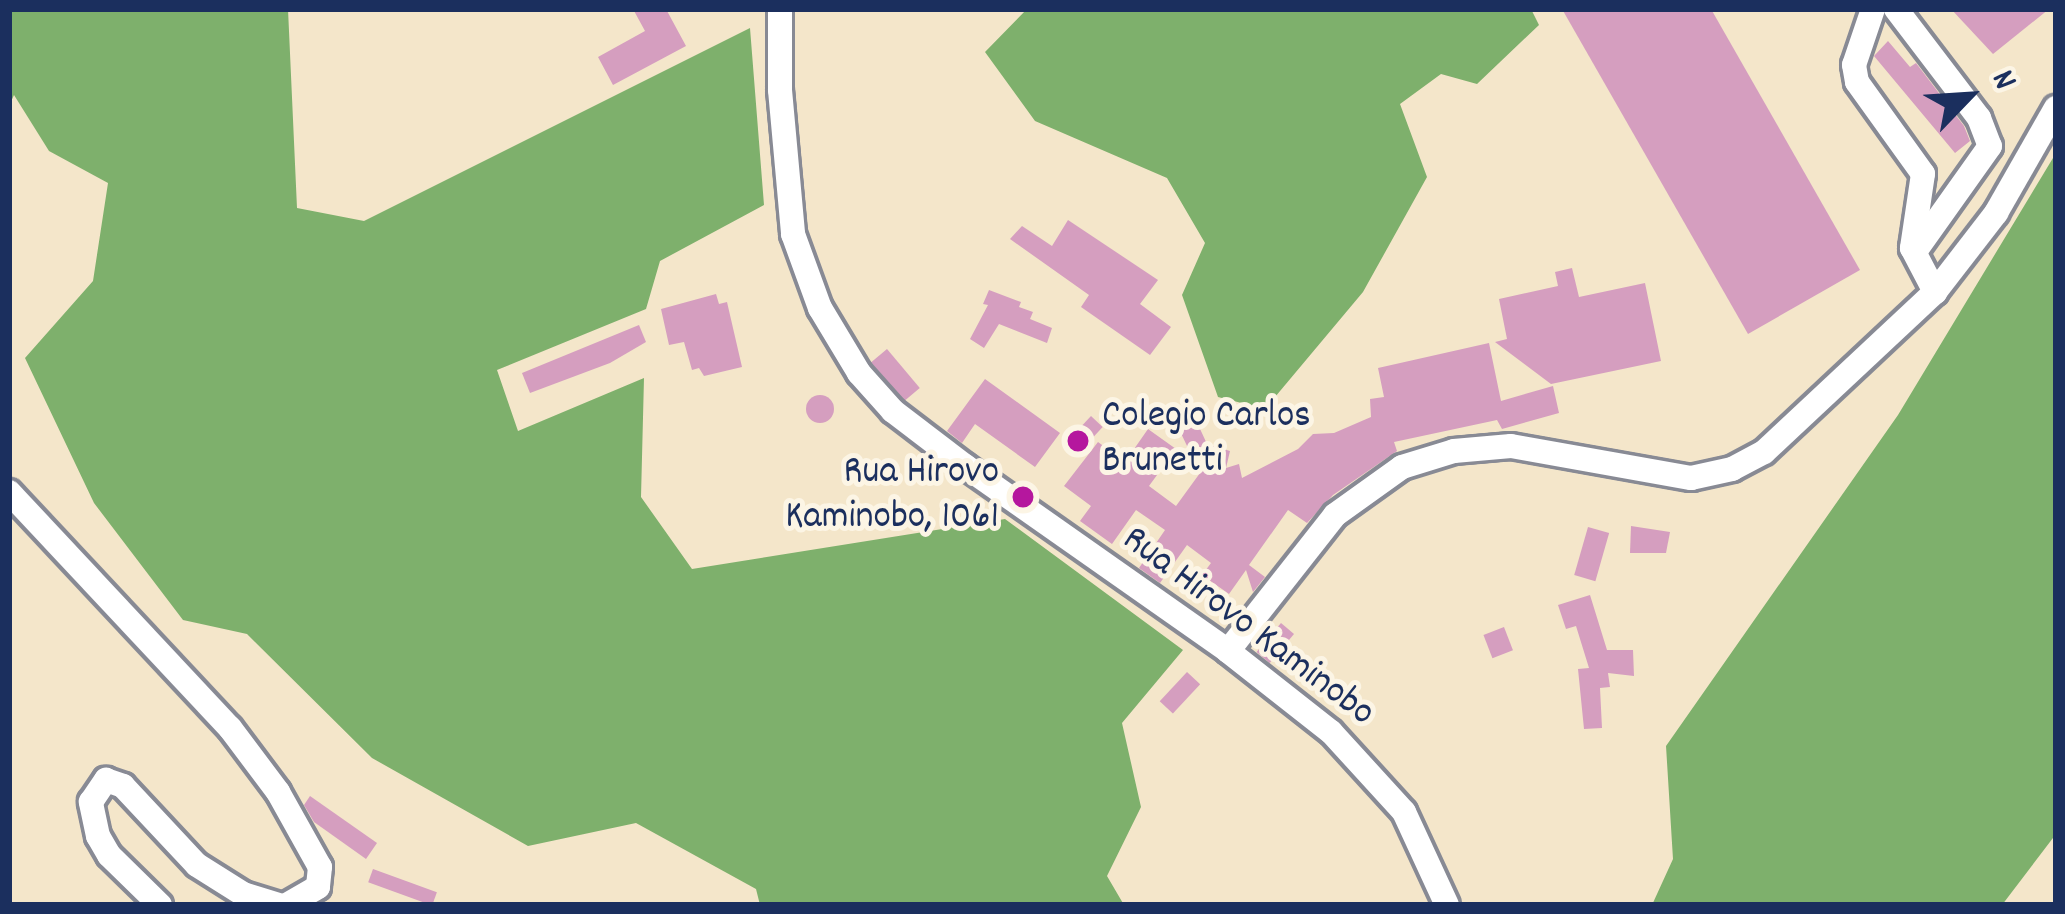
<!DOCTYPE html>
<style>
body{margin:0}
#map{position:relative;width:2065px;height:914px;overflow:hidden;background:#f4e6ca;font-family:Dekko,sans-serif}
div>[style]{position:absolute}
.forest>*{inset:0;background:#7eb06c}
.building>*{inset:0;background:#d59ebf;transform-origin:0 0}
.round{border-radius:50%}
.roads{filter:drop-shadow(3px 0 #888a94) drop-shadow(-3px 0 #888a94) drop-shadow(0 3px #888a94) drop-shadow(0 -3px #888a94)}
.minor>*{height:24px;margin:-12px;padding:0 12px;transform-origin:12px;border-radius:12px;background:#fff}
.dots>*{width:33px;height:33px;translate:-50% -50%;box-sizing:border-box;border:6px solid #fcf5e5;border-radius:50%}
span{translate:-50% -50%;white-space:nowrap;text-align:center;line-height:1.15;-webkit-text-stroke:10px #fcf5e5;paint-order:stroke}
.poi-label{font-size:39px;color:#1b2f5e}
.left{translate:0 -50%;text-align:left}
.right{translate:-100% -50%;text-align:right}
.street-label{font-size:39px;color:#1b2f5e}
.frame{position:absolute;inset:0;border:12px solid #1b2f5e;pointer-events:none}
.north{position:absolute;left:1909px;top:36px;width:120px;height:120px;-webkit-text-stroke:9px #fcf5e5;paint-order:stroke;rotate:65deg;font-size:33px;font-weight:700;line-height:48px;text-align:center;color:#1b2f5e}
.north::after{content:'';display:block;margin:auto;width:42px;height:54px;background:#1b2f5e;clip-path:polygon(50% 0,100% 100%,50% 72%,0 100%)}
</style>
<div id="map">
<div class="forest">
<div style="clip-path:polygon(9px 9px,288px 9px,297px 208px,364px 221px,750px 28px,764px 205px,660px 261px,646px 309px,497px 370px,518px 431px,644px 378px,641px 497px,692px 569px,1005px 519px,1183px 650px,1122px 723px,1141px 807px,1107px 876px,1124px 905px,760px 905px,756px 889px,636px 823px,528px 846px,372px 758px,247px 634px,183px 620px,94px 503px,25px 358px,93px 281px,108px 183px,49px 151px,14px 95px,9px 106px)"></div>
<div style="clip-path:polygon(1027px 9px,1531px 9px,1539px 25px,1477px 84px,1441px 74px,1400px 104px,1427px 177px,1363px 292px,1265px 409px,1218px 397px,1182px 295px,1205px 243px,1167px 178px,1035px 121px,985px 52px)"></div>
<div style="clip-path:polygon(2056px 153px,2056px 834px,2002px 905px,1652px 905px,1673px 859px,1666px 746px,1898px 415px)"></div>
</div>
<div class="building">
<div style="clip-path:polygon(633px 9px,666px 9px,686px 46px,613px 85px,598px 57px,645px 31px)"></div>
<div style="clip-path:polygon(1562px 9px,1711px 9px,1860px 270px,1748px 334px)"></div>
<div style="clip-path:polygon(1951px 9px,2049px 9px,1993px 54px)"></div>
<div style="clip-path:polygon(1888px 41px,1910px 67px,1916px 63px,1964px 126px,1970px 141px,1955px 153px,1874px 56px)"></div>
<div style="clip-path:polygon(1068px 220px,1158px 280px,1140px 304px,1171px 327px,1150px 355px,1081px 307px,1089px 295px,1010px 239px,1022px 226px,1052px 246px)"></div>
<div style="clip-path:polygon(1572px 268px,1579px 297px,1645px 283px,1661px 361px,1551px 384px,1495px 342px,1507px 339px,1499px 299px,1558px 286px,1555px 272px)"></div>
<div style="clip-path:polygon(989px 290px,1021px 302px,1019px 307px,1033px 312px,1030px 319px,1052px 328px,1047px 343px,999px 324px,984px 348px,970px 339px,988px 305px,983px 304px)"></div>
<div style="clip-path:polygon(716px 294px,719px 304px,727px 302px,742px 367px,704px 376px,699px 368px,692px 370px,684px 342px,669px 345px,661px 309px)"></div>
<div style="clip-path:polygon(639px 325px,646px 342px,610px 363px,530px 393px,522px 373px)"></div>
<div style="clip-path:polygon(1489px 343px,1501px 401px,1553px 386px,1559px 413px,1502px 429px,1497px 420px,1394px 442px,1397px 451px,1333px 495px,1307px 523px,1288px 510px,1249px 565px,1265px 577px,1253px 592px,1246px 570px,1229px 594px,1202px 575px,1211px 563px,1187px 545px,1160px 583px,1139px 568px,1165px 530px,1136px 510px,1112px 544px,1080px 521px,1091px 506px,1064px 486px,1098px 442px,1125px 462px,1148px 429px,1176px 449px,1149px 486px,1176px 506px,1200px 473px,1177px 425px,1195px 418px,1207px 444px,1230px 451px,1226px 468px,1239px 464px,1242px 478px,1298px 449px,1313px 434px,1334px 433px,1371px 417px,1370px 399px,1384px 397px,1378px 368px)"></div>
<div style="left:887px;top:349px;width:51px;height:21px;rotate:50deg"></div>
<div style="clip-path:polygon(985px 379px,1060px 433px,1035px 467px,975px 424px,962px 443px,947px 431px)"></div>
<div class="round" style="left:806px;top:395px;width:28px;height:28px"></div>
<div style="left:1091px;top:416px;width:16px;height:27px;rotate:43deg"></div>
<div style="clip-path:polygon(1631px 526px,1670px 532px,1666px 553px,1630px 553px)"></div>
<div style="left:1588px;top:527px;width:22px;height:50px;rotate:16deg"></div>
<div style="clip-path:polygon(1590px 595px,1607px 650px,1633px 650px,1634px 676px,1608px 673px,1610px 687px,1600px 688px,1602px 728px,1584px 729px,1578px 669px,1589px 668px,1576px 626px,1566px 629px,1558px 605px)"></div>
<div style="left:1281px;top:623px;width:17px;height:38px;rotate:40deg"></div>
<div style="left:1504px;top:627px;width:25px;height:22px;rotate:69deg"></div>
<div style="left:1187px;top:672px;width:18px;height:40px;rotate:43deg"></div>
<div style="clip-path:polygon(310px 796px,377px 843px,366px 859px,314px 822px,304px 805px)"></div>
<div style="left:373px;top:869px;width:68px;height:14px;rotate:20deg"></div>
</div>
<div class="roads">
<div class="minor">
<div style="left:780px;top:9px;width:81px;rotate:90deg"></div>
<div style="left:780px;top:90px;width:145px;rotate:84.8deg"></div>
<div style="left:793px;top:234px;width:79px;rotate:70deg"></div>
<div style="left:820px;top:308px;width:76px;rotate:59deg"></div>
<div style="left:859px;top:373px;width:51px;rotate:48.2deg"></div>
<div style="left:893px;top:411px;width:91px;rotate:37.4deg"></div>
<div style="left:965px;top:466px;width:322px;rotate:35.1deg"></div>
<div style="left:1228px;top:651px;width:131px;rotate:38.2deg"></div>
<div style="left:1331px;top:732px;width:108px;rotate:47.6deg"></div>
<div style="left:1404px;top:812px;width:102px;rotate:65.2deg"></div>
<div style="left:1873px;top:9px;width:59px;rotate:108.7deg"></div>
<div style="left:1854px;top:65px;width:17px;rotate:80deg"></div>
<div style="left:1857px;top:82px;width:113px;rotate:54.3deg"></div>
<div style="left:1923px;top:174px;width:75px;rotate:98.5deg"></div>
<div style="left:1912px;top:248px;width:50px;rotate:62.4deg"></div>
<div style="left:1896px;top:9px;width:137px;rotate:52.7deg"></div>
<div style="left:1979px;top:118px;width:30px;rotate:69deg"></div>
<div style="left:1990px;top:146px;width:123px;rotate:125.4deg"></div>
<div style="left:9px;top:492px;width:323px;rotate:46.9deg"></div>
<div style="left:230px;top:728px;width:80px;rotate:53.1deg"></div>
<div style="left:278px;top:792px;width:86px;rotate:60.8deg"></div>
<div style="left:320px;top:867px;width:20px;rotate:96deg"></div>
<div style="left:318px;top:887px;width:36px;rotate:150deg"></div>
<div style="left:1228px;top:651px;width:173px;rotate:-51.8deg"></div>
<div style="left:1335px;top:515px;width:82px;rotate:-35.6deg"></div>
<div style="left:1402px;top:467px;width:54px;rotate:-17.1deg"></div>
<div style="left:1454px;top:451px;width:57px;rotate:-5deg"></div>
<div style="left:1511px;top:446px;width:183px;rotate:10.1deg"></div>
<div style="left:1691px;top:478px;width:42px;rotate:-12.4deg"></div>
<div style="left:1732px;top:469px;width:36px;rotate:-28deg"></div>
<div style="left:1764px;top:452px;width:234px;rotate:-43.1deg"></div>
<div style="left:1935px;top:292px;width:100px;rotate:-52.3deg"></div>
<div style="left:1996px;top:213px;width:121px;rotate:-60.3deg"></div>
<div style="left:160px;top:905px;width:71px;rotate:-135.6deg"></div>
<div style="left:109px;top:855px;width:22px;rotate:-120deg"></div>
<div style="left:98px;top:836px;width:35px;rotate:-102deg"></div>
<div style="left:91px;top:802px;width:27px;rotate:-56deg"></div>
<div style="left:106px;top:780px;width:18px;rotate:19deg"></div>
<div style="left:123px;top:786px;width:108px;rotate:46.9deg"></div>
<div style="left:197px;top:865px;width:54px;rotate:32.2deg"></div>
<div style="left:243px;top:894px;width:39px;rotate:17deg"></div>
</div>
</div>
<div class="dots">
<div style="left:1078px;top:441px;background:#b5179e"></div>
<div style="left:1023px;top:497px;background:#b5179e"></div>
</div>
<div class="poi-label">
<span class="left" style="left:1102px;top:441px">Colegio Carlos<br>Brunetti</span>
<span class="right" style="left:999px;top:497px">Rua Hirovo<br>Kaminobo, 1061</span>
</div>
<div class="street-label">
<span style="left:1247px;top:628px;rotate:37deg">Rua Hirovo Kaminobo</span>
</div>
<div class="frame"></div>
<div class="north">N</div>
</div>
